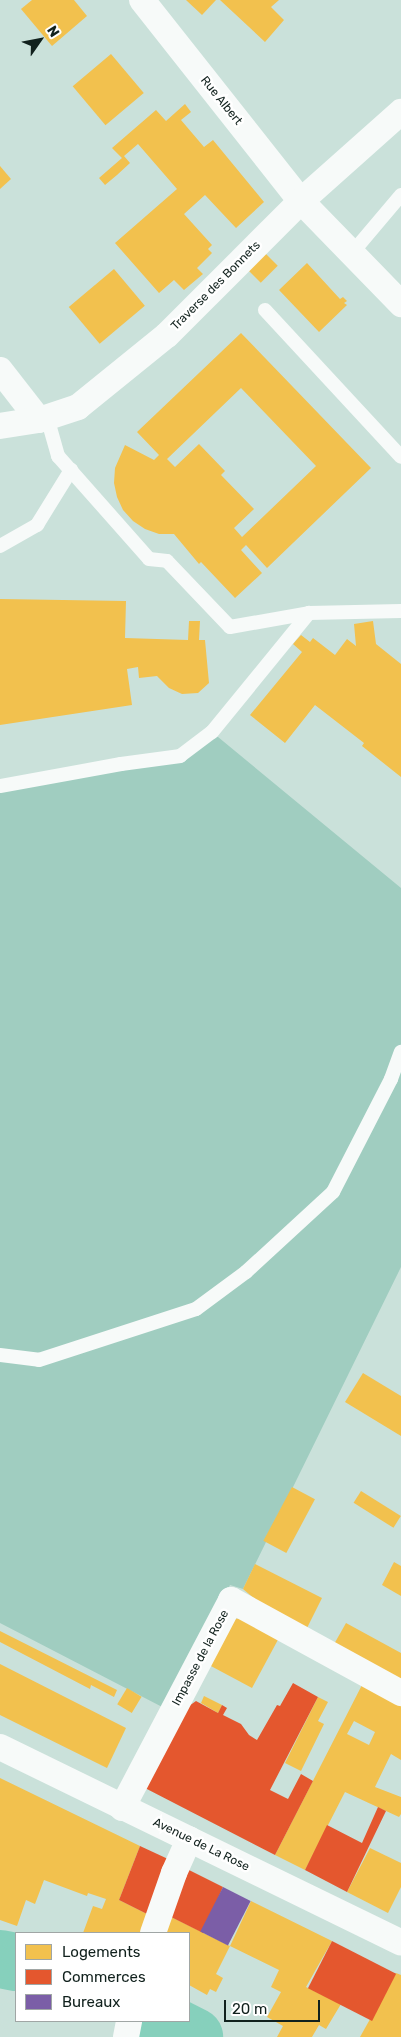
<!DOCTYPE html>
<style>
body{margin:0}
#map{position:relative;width:401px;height:2037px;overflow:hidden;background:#cae1da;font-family:Rubik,sans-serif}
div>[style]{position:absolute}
.green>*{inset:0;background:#a0cdc0}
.homes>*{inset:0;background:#f2c14e;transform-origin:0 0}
.shops>*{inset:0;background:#e4572e;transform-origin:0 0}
.offices>*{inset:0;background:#7b5ea7;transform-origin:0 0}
.river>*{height:58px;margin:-29px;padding:0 29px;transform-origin:29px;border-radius:29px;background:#86d0bc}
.service>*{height:14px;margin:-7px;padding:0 7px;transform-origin:7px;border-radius:7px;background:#f7faf9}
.minor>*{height:26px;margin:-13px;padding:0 13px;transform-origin:13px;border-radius:13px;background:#f7faf9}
span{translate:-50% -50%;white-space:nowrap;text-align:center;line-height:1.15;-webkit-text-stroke:5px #fff;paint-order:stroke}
.street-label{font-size:12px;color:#11211d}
.legend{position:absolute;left:15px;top:1932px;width:175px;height:90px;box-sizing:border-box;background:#fff;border:1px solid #a0a6a5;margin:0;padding:6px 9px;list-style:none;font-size:15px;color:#11211d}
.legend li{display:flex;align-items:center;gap:10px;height:25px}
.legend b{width:25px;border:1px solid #a0a6a5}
.north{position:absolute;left:15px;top:15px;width:50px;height:50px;-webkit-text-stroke:4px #fff;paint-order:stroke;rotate:57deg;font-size:14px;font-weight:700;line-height:20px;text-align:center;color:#11211d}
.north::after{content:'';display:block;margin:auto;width:18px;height:22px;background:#11211d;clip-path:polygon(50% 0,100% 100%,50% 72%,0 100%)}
.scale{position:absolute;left:224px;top:2000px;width:96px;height:22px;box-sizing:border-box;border:2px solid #11211d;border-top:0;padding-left:6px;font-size:15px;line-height:18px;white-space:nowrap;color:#11211d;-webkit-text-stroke:4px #fff;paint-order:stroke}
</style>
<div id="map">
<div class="green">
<div style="clip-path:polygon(212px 732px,401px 888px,401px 1267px,243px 1589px,230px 1585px,168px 1710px,0 1623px,0 786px,179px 756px)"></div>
</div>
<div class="homes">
<div style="clip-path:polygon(32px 0,74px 0,87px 16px,52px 46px,21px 9px)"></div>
<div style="clip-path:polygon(186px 0,216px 0,202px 15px)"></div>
<div style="clip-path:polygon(220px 0,279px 0,271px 7px,284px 20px,265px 42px)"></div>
<div style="left:111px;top:54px;width:51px;height:50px;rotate:50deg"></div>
<div style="clip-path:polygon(185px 104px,191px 112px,181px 120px,204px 147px,213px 140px,264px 202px,236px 228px,205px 195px,184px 214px,212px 245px,208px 249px,212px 253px,197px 268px,203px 274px,184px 290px,174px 280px,159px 293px,115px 243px,177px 189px,138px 144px,124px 156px,130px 163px,117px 175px,105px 185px,99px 178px,122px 158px,112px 148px,156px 110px,166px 121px)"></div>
<div style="clip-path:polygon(0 166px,11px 179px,0 189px)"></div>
<div style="left:265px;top:253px;width:18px;height:24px;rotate:45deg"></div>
<div style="clip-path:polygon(307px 263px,340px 299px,343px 297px,347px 301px,344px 303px,347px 305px,319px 332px,279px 290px)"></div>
<div style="left:114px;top:269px;width:48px;height:59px;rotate:50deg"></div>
<div style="clip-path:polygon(evenodd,241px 333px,371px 468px,267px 568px,246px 545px,241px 550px,262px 573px,235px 598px,201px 562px,199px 564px,174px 534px,159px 534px,145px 529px,133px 521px,123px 510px,117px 497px,114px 483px,115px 468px,125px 445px,154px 460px,159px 455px,137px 432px,241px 333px,241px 388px,316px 466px,242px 537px,234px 528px,254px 509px,221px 475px,225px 471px,199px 444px,175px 467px,167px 459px,241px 388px)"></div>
<div style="clip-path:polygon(0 599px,126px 601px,125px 638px,188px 640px,189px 621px,200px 621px,199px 640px,205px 640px,209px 683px,198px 693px,182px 694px,169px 688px,157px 676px,139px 678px,138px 667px,127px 669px,132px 705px,0 725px)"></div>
<div style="clip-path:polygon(373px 621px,376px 644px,401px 664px,401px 777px,362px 746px,364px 743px,315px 705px,285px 743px,250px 715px,302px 652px,293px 644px,301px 635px,310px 642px,313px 638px,335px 655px,347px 639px,356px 646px,354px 624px)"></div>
<div style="clip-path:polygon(363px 1373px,401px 1396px,401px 1436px,345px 1402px)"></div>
<div style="left:292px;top:1487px;width:26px;height:61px;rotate:28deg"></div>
<div style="left:361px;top:1491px;width:47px;height:14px;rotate:32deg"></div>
<div style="clip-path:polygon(394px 1562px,401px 1566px,401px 1596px,382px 1585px)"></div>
<div style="clip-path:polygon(255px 1564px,322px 1598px,306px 1630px,268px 1610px,243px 1589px)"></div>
<div style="clip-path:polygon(244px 1618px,280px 1636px,252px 1688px,209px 1665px,233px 1619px)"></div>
<div style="clip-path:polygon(346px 1623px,401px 1653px,401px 1682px,333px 1646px)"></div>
<div style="clip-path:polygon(0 1631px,117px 1690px,114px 1697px,91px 1685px,90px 1689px,0 1642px)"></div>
<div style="clip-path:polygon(0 1664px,126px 1728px,107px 1768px,0 1715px)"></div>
<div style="clip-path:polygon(evenodd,363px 1683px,401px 1703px,401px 1760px,391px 1754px,375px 1787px,401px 1797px,401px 1814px,399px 1817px,345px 1792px,305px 1870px,275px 1855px,363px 1683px,354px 1721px,375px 1732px,369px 1745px,347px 1734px,354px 1721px)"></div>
<div style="left:127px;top:1688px;width:17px;height:19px;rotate:31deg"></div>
<div style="clip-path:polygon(204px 1696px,222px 1705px,218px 1713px,201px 1703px)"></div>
<div style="clip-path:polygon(318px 1697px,328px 1702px,318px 1721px,324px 1724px,301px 1771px,285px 1763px)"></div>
<div style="clip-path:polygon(0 1778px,140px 1846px,119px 1900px,149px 1915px,143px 1933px,83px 1933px,93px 1906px,102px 1909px,106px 1899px,88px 1893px,87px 1896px,44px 1880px,35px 1904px,26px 1900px,17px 1926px,0 1920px)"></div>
<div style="clip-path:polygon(370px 1848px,401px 1863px,401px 1887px,388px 1913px,347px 1892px)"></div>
<div style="clip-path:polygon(251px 1901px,332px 1941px,306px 1987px,341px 2004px,326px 2029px,319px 2025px,312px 2037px,277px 2037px,283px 2026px,267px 2017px,281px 1992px,271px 1987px,279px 1970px,230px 1946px)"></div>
<div style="clip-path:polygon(169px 1916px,230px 1946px,216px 1974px,223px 1978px,216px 1992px,210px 1989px,207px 1995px,189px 1985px,189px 1933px,163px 1933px)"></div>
<div style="clip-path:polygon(396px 1973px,401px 1975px,401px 2037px,360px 2037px)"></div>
</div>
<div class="shops">
<div style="clip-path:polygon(293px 1683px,318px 1697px,270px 1790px,288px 1799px,301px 1774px,313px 1781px,275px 1855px,143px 1787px,182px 1711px,196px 1701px,218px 1713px,222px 1705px,227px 1708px,223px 1715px,241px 1724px,249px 1735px,257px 1740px,277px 1705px,280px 1706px)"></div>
<div style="clip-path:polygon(378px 1807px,386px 1811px,347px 1892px,305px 1870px,327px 1825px,362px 1843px)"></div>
<div style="clip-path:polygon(140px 1846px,168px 1859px,149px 1915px,119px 1900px)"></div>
<div style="clip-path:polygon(185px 1868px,223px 1887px,203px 1933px,169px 1916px)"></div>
<div style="left:332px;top:1941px;width:72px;height:53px;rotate:27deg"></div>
</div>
<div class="offices">
<div style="left:223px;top:1887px;width:31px;height:50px;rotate:27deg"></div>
</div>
<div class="river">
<div style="left:0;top:1959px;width:16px;rotate:11deg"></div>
<div style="left:163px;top:2021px;width:35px;rotate:27deg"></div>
</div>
<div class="service">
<div style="left:352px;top:253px;width:76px;rotate:-49.8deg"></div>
<div style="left:265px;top:310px;width:200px;rotate:47.2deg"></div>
<div style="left:47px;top:417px;width:41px;rotate:74.2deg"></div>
<div style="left:58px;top:456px;width:137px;rotate:48.5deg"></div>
<div style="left:149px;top:559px;width:18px;rotate:6deg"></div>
<div style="left:167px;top:561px;width:91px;rotate:46.3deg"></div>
<div style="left:230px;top:627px;width:80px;rotate:-10deg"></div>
<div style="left:0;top:546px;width:43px;rotate:-29.6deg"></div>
<div style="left:37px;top:525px;width:65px;rotate:-58.3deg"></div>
<div style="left:0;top:786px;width:123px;rotate:-10.3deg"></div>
<div style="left:121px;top:764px;width:60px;rotate:-7.7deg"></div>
<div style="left:180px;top:756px;width:40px;rotate:-37deg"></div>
<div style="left:212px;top:732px;width:154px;rotate:-50.8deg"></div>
<div style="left:309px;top:613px;width:92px;rotate:-1.2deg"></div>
<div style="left:0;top:1355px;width:39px;rotate:7deg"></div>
<div style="left:39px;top:1360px;width:165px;rotate:-18deg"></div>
<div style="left:196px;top:1309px;width:62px;rotate:-36.5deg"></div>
<div style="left:246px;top:1272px;width:118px;rotate:-42.6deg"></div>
<div style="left:333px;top:1192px;width:127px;rotate:-62.8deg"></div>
<div style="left:391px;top:1079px;width:29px;rotate:-70deg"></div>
</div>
<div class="minor">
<div style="left:142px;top:0;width:256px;rotate:51.7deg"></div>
<div style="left:301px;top:201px;width:144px;rotate:45.8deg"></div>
<div style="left:0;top:370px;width:63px;rotate:52deg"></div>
<div style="left:0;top:426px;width:39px;rotate:-9deg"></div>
<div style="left:39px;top:420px;width:41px;rotate:-18.4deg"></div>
<div style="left:78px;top:407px;width:114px;rotate:-39deg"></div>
<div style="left:167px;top:335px;width:190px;rotate:-45deg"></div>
<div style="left:301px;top:201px;width:134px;rotate:-41.7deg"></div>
<div style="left:0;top:1747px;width:446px;rotate:26deg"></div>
<div style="left:122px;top:1808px;width:235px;rotate:-62.3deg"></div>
<div style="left:231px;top:1600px;width:194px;rotate:28.7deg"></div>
<div style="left:153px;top:1933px;width:64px;rotate:-70.7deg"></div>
<div style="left:174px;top:1873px;width:37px;rotate:-66deg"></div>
<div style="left:126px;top:2037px;width:16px;rotate:-79deg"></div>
</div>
<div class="street-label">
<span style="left:221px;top:101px;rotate:51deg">Rue Albert</span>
<span style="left:216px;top:286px;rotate:-45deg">Traverse des Bonnets</span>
<span style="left:201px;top:1658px;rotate:-62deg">Impasse de la Rose</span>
<span style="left:201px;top:1845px;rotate:26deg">Avenue de La Rose</span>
</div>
<ul class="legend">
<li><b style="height:14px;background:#f2c14e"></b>Logements</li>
<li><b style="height:14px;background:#e4572e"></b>Commerces</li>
<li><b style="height:14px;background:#7b5ea7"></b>Bureaux</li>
</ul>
<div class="north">N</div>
<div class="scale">20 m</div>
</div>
